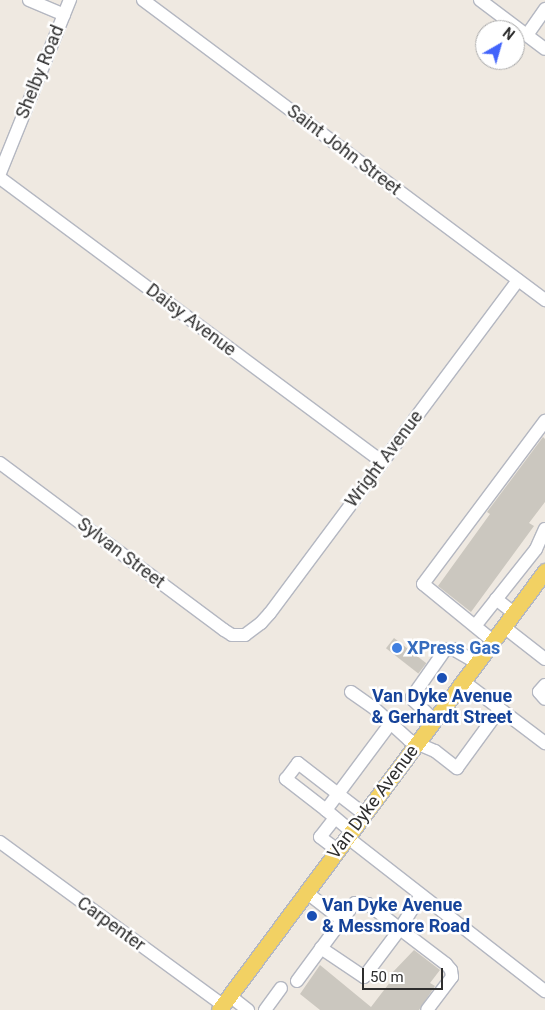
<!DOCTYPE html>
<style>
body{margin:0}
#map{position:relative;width:545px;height:1010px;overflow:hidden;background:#efe9e1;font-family:Roboto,sans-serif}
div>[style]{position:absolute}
.building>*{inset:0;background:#cbc7bf;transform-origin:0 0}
.roads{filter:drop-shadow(1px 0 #b4b7c1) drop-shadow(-1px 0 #b4b7c1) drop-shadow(0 1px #b4b7c1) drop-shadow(0 -1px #b4b7c1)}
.minor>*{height:12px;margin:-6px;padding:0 6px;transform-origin:6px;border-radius:6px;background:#fff}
.major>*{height:15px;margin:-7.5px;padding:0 7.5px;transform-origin:7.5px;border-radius:7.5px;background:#f2d163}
.dots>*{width:14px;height:14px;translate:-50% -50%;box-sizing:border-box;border:2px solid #fff;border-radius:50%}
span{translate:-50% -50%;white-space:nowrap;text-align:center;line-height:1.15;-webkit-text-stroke:5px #fff;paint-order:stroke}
.street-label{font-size:18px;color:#2e2e2e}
.shop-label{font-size:18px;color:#366cbe;font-weight:700}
.left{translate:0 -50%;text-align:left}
.transit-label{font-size:18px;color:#164399;font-weight:700}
.north{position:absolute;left:475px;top:20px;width:50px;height:50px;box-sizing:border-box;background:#fff;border:1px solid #ababab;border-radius:50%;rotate:38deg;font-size:14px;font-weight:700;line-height:20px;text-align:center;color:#2e2e2e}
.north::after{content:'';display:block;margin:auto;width:18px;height:22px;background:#4264fb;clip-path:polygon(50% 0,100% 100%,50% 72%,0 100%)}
.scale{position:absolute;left:362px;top:968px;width:81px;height:22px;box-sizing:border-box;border:2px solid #2e2e2e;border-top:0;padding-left:6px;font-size:15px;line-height:18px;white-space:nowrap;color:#2e2e2e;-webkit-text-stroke:4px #fff;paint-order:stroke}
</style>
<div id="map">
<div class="building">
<div style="clip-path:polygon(543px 437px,545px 439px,545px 502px,529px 523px,534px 526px,471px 612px,438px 586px,490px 514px,487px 512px)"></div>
<div style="left:394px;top:638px;width:41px;height:13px;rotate:38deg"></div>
<div style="clip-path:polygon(414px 950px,440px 970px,430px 983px,435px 986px,419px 1010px,320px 1010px,300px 994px,320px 965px,371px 1007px,394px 977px,391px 974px)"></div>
</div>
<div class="roads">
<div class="minor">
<div style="left:29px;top:0;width:38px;rotate:23deg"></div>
<div style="left:143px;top:0;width:502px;rotate:36.73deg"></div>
<div style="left:480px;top:0;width:81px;rotate:37deg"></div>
<div style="left:527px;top:35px;width:32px;rotate:-55deg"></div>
<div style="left:0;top:173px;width:187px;rotate:-68deg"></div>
<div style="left:0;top:178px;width:476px;rotate:36.6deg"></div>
<div style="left:0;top:463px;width:279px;rotate:36.7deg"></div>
<div style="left:224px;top:630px;width:9px;rotate:32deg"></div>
<div style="left:232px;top:635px;width:13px"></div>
<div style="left:245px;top:635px;width:20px;rotate:-37deg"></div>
<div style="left:261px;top:623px;width:13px;rotate:-48deg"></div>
<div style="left:270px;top:613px;width:415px;rotate:-53.3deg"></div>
<div style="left:496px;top:599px;width:23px;rotate:38deg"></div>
<div style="left:475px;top:626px;width:98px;rotate:-51.6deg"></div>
<div style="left:536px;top:549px;width:22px;rotate:-66deg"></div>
<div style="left:504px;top:627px;width:52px;rotate:38deg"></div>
<div style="left:493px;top:641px;width:90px;rotate:-140.8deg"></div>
<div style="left:423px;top:584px;width:204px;rotate:-53.2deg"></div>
<div style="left:463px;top:681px;width:103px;rotate:37.1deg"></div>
<div style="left:545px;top:685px;width:9px;rotate:131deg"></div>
<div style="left:539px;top:692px;width:9px;rotate:49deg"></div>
<div style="left:351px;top:692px;width:28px;rotate:35deg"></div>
<div style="left:374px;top:708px;width:47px;rotate:42.4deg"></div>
<div style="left:409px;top:740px;width:28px;rotate:23deg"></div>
<div style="left:435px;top:751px;width:28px;rotate:38deg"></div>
<div style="left:457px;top:768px;width:73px;rotate:-53.9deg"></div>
<div style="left:434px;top:720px;width:29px;rotate:-136deg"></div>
<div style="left:413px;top:700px;width:3px;rotate:-108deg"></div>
<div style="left:412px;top:697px;width:57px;rotate:-54.9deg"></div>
<div style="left:445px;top:650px;width:8px;rotate:-7deg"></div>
<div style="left:453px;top:649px;width:28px;rotate:30deg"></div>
<div style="left:326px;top:810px;width:51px;rotate:-142.2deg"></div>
<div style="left:286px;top:779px;width:20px;rotate:-53deg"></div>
<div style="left:298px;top:763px;width:83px;rotate:37.7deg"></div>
<div style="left:335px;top:818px;width:24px;rotate:128deg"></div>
<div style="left:320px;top:837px;width:21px;rotate:37deg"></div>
<div style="left:351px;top:831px;width:33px;rotate:-140deg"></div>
<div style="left:326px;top:810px;width:107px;rotate:-53.3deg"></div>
<div style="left:347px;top:837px;width:251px;rotate:37.9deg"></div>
<div style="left:0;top:842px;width:276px;rotate:36.2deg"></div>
<div style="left:306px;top:892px;width:46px;rotate:37.9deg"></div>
<div style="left:421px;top:895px;width:40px;rotate:122deg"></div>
<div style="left:400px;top:929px;width:58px;rotate:37.3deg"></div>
<div style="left:446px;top:964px;width:8px;rotate:50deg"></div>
<div style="left:451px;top:970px;width:7px;rotate:82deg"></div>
<div style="left:452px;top:977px;width:41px;rotate:127.1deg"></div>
<div style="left:297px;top:981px;width:76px;rotate:-53.6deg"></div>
<div style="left:342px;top:920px;width:21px;rotate:-53deg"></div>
<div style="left:355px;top:903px;width:13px;rotate:4deg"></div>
<div style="left:368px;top:904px;width:41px;rotate:38deg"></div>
<div style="left:400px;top:929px;width:60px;rotate:126.9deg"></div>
<div style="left:364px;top:977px;width:52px;rotate:-146deg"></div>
<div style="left:230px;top:996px;width:23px;rotate:38deg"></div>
<div style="left:265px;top:1010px;width:27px;rotate:-54deg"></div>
</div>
<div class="major">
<div style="left:219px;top:1010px;width:547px;rotate:-53.4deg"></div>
</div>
</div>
<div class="dots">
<div style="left:397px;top:648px;background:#3f7fe0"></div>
<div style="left:442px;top:678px;background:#1a4fb4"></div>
<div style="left:312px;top:916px;background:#1a4fb4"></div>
</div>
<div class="street-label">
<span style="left:40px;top:72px;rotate:-68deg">Shelby Road</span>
<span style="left:344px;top:150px;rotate:37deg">Saint John Street</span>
<span style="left:191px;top:320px;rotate:37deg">Daisy Avenue</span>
<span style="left:384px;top:459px;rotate:-53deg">Wright Avenue</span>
<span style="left:121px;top:553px;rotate:37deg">Sylvan Street</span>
<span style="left:373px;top:802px;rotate:-53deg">Van Dyke Avenue</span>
<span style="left:111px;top:924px;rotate:36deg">Carpenter</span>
</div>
<div class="shop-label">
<span class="left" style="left:407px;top:648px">XPress Gas</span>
</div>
<div class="transit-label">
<span style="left:442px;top:707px">Van Dyke Avenue<br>&amp; Gerhardt Street</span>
<span class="left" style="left:322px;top:916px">Van Dyke Avenue<br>&amp; Messmore Road</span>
</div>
<div class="north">N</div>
<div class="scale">50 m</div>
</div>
